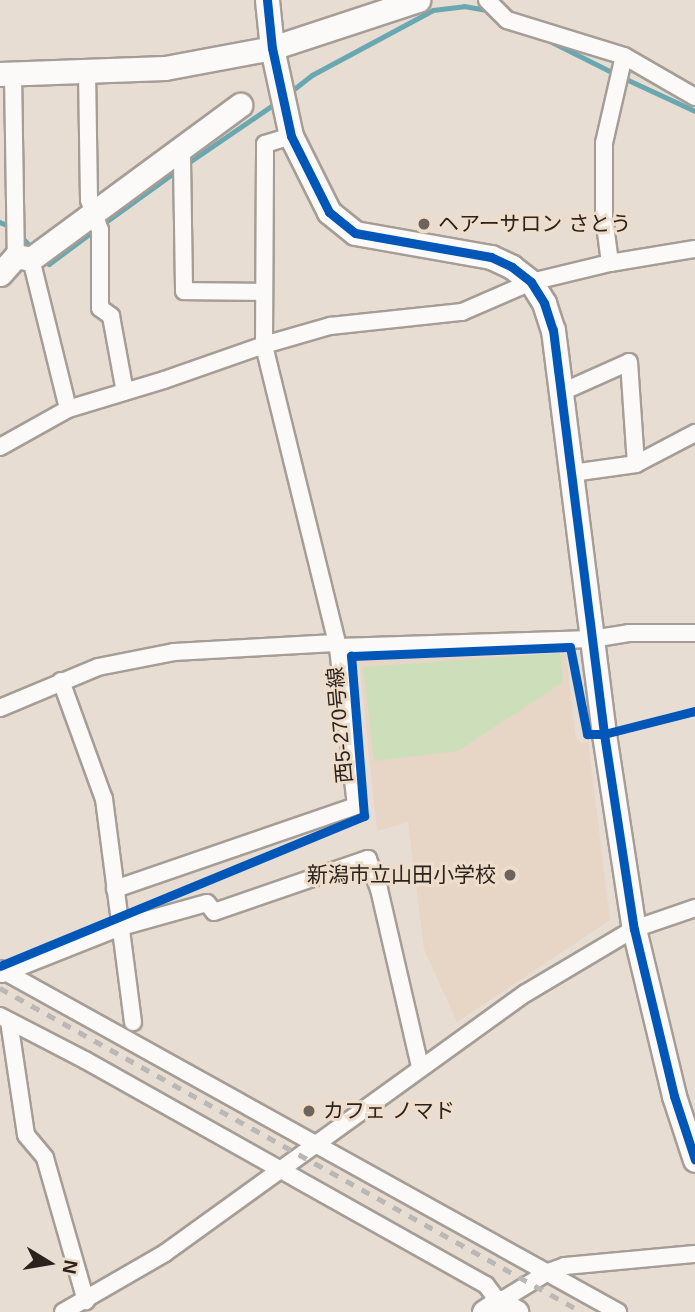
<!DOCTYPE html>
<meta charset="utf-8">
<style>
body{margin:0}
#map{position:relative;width:695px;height:1312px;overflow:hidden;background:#e7ddd3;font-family:Arial,"Noto Sans JP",sans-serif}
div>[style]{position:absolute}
.built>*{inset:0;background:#e7d5c5}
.green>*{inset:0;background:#ccdfba}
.stream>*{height:4.5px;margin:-2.25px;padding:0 2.25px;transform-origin:2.25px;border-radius:2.25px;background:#6aa8b1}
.roads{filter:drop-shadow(2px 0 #a59d96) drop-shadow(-2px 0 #a59d96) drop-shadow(0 2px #a59d96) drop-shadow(0 -2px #a59d96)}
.street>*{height:16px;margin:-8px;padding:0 8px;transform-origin:8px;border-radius:8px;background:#fbfaf8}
.secondary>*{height:23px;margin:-11.5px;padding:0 11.5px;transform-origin:11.5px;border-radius:11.5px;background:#fbfaf8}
.rail>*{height:4.5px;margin-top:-2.25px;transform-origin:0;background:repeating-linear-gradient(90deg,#bab7b4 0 9px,transparent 0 18px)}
.cycleway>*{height:9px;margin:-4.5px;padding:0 4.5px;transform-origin:4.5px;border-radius:4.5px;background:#0057b8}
.dots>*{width:19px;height:19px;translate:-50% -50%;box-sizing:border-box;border:4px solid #efddcb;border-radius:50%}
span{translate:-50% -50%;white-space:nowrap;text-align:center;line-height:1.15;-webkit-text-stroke:6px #efddcb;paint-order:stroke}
.poi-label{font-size:21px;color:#2a231d}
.left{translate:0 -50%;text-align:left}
.right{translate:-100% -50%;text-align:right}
.street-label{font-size:21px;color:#2a231d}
.north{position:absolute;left:14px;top:1228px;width:70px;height:70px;-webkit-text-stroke:5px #efddcb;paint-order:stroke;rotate:101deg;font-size:19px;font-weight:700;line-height:28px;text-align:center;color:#2a231d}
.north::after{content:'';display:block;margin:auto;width:24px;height:32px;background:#2a231d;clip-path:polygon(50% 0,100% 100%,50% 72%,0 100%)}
</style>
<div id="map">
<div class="built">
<div style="clip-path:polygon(566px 654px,576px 739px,582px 743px,588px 742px,610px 920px,457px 1022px,424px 949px,408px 822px,377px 831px,359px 660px)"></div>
</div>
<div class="green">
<div style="clip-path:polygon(560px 653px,563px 682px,458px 751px,374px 761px,363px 667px)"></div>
</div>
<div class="stream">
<div style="left:552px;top:42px;width:72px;rotate:26.6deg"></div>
<div style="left:624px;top:78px;width:78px;rotate:24.9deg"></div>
<div style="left:289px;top:93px;width:29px;rotate:-38deg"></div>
<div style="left:312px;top:75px;width:137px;rotate:-28.2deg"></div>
<div style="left:433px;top:10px;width:31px;rotate:-7deg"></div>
<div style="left:464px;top:6px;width:27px;rotate:10deg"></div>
<div style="left:185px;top:165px;width:110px;rotate:-34.3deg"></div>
<div style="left:0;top:222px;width:12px;rotate:24deg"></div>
<div style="left:103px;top:224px;width:92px;rotate:-35.8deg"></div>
<div style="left:20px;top:235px;width:19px;rotate:47deg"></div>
<div style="left:42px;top:258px;width:9px;rotate:41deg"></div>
<div style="left:49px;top:264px;width:59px;rotate:-36.7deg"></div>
</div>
<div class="roads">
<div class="street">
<div style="left:487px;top:0;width:28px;rotate:45deg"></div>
<div style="left:507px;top:20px;width:122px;rotate:17.1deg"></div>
<div style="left:624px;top:56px;width:82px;rotate:30deg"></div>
<div style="left:87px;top:71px;width:129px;rotate:89.1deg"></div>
<div style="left:89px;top:200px;width:32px;rotate:70deg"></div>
<div style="left:100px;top:230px;width:78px;rotate:90deg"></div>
<div style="left:100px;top:308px;width:14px;rotate:36deg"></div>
<div style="left:111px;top:316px;width:77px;rotate:79.6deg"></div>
<div style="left:13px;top:74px;width:182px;rotate:89.1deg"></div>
<div style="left:178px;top:151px;width:10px;rotate:66deg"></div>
<div style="left:182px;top:160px;width:131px;rotate:89.1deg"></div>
<div style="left:184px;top:291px;width:80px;rotate:0.7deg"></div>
<div style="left:31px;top:259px;width:154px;rotate:76.1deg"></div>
<div style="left:610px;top:263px;width:46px;rotate:-97.4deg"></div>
<div style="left:604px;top:217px;width:74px;rotate:-90deg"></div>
<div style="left:604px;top:143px;width:89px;rotate:-77.1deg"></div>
<div style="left:562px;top:392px;width:73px;rotate:-24.1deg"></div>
<div style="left:629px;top:362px;width:102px;rotate:86.1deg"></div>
<div style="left:0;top:447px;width:78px;rotate:-29.2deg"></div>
<div style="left:68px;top:409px;width:100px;rotate:-16.8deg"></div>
<div style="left:164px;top:380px;width:106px;rotate:-19.3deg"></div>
<div style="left:264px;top:345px;width:69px;rotate:-16.1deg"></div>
<div style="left:330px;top:326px;width:133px;rotate:-6.1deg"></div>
<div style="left:462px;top:312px;width:75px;rotate:-23.5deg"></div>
<div style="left:531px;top:282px;width:81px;rotate:-13.5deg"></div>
<div style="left:610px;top:263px;width:86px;rotate:-9.4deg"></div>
<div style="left:572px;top:473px;width:65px;rotate:-8deg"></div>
<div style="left:636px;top:464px;width:67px;rotate:-27.7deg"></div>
<div style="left:338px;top:647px;width:254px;rotate:-1.8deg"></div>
<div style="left:592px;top:639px;width:37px;rotate:-9deg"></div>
<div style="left:629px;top:633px;width:66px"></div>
<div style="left:61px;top:681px;width:126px;rotate:70deg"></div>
<div style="left:104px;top:799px;width:225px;rotate:82.6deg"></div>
<div style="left:0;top:708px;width:106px;rotate:-22.7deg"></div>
<div style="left:98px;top:667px;width:77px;rotate:-11.2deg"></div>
<div style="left:174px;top:652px;width:161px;rotate:-3.2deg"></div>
<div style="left:115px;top:889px;width:255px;rotate:-19deg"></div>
<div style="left:356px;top:806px;width:160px;rotate:-96.5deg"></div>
<div style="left:338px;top:647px;width:311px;rotate:-103.8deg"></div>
<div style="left:264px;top:345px;width:201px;rotate:-89.7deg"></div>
<div style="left:265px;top:144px;width:27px;rotate:-17deg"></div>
<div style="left:0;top:969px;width:707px;rotate:29.03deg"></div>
<div style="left:2px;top:974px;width:128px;rotate:-21.6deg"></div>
<div style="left:121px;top:927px;width:89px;rotate:-15.6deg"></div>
<div style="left:207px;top:903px;width:11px;rotate:52deg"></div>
<div style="left:214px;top:912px;width:163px;rotate:-19deg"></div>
<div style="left:368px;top:859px;width:32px;rotate:70deg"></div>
<div style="left:379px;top:889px;width:183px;rotate:77deg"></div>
<div style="left:0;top:1016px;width:96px;rotate:27.4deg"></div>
<div style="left:85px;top:1060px;width:460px;rotate:29.3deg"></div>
<div style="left:486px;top:1285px;width:21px;rotate:53deg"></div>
<div style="left:499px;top:1302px;width:57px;rotate:-31.5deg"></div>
<div style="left:548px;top:1272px;width:18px;rotate:-19deg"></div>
<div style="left:565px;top:1266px;width:131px;rotate:-5.3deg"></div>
<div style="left:9px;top:1021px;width:115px;rotate:81.5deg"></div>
<div style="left:26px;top:1135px;width:30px;rotate:50deg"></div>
<div style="left:45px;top:1158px;width:149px;rotate:74deg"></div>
<div style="left:63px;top:1312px;width:118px;rotate:-30deg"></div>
<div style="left:165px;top:1253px;width:445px;rotate:-35.8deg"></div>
<div style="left:526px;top:993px;width:126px;rotate:-30.7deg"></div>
<div style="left:634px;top:929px;width:65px;rotate:-19deg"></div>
</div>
<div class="secondary">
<div style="left:267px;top:0;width:48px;rotate:84.1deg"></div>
<div style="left:272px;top:48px;width:90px;rotate:77.8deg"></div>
<div style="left:291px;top:136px;width:85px;rotate:63.4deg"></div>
<div style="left:329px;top:212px;width:33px;rotate:39deg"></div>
<div style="left:355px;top:233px;width:138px;rotate:10deg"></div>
<div style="left:491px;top:257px;width:23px;rotate:25deg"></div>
<div style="left:512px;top:267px;width:24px;rotate:38deg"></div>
<div style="left:531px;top:282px;width:25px;rotate:58deg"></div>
<div style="left:544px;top:303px;width:28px;rotate:72deg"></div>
<div style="left:553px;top:330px;width:407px;rotate:82.8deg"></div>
<div style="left:604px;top:734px;width:197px;rotate:81.3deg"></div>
<div style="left:634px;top:929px;width:172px;rotate:76.5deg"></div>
<div style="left:674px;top:1096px;width:67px;rotate:71.8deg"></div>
<div style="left:0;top:74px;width:165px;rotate:-2.1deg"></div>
<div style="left:165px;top:68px;width:109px;rotate:-10.6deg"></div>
<div style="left:272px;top:48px;width:154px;rotate:-18.2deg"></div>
<div style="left:0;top:274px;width:24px;rotate:-48deg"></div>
<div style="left:16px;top:256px;width:15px;rotate:11deg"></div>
<div style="left:31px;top:259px;width:260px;rotate:-36.4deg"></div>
<div style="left:484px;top:1312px;width:18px;rotate:-34deg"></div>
<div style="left:499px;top:1302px;width:20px;rotate:30deg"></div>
</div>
</div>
<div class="rail">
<div style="left:0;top:988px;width:666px;rotate:29.1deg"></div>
</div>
<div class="cycleway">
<div style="left:267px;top:0;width:48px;rotate:84.1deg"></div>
<div style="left:272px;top:48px;width:90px;rotate:77.8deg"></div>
<div style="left:291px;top:136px;width:85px;rotate:63.4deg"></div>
<div style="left:329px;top:212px;width:33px;rotate:39deg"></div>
<div style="left:355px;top:233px;width:138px;rotate:10deg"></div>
<div style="left:491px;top:257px;width:23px;rotate:25deg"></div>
<div style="left:512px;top:267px;width:24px;rotate:38deg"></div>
<div style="left:531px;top:282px;width:25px;rotate:58deg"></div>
<div style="left:544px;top:303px;width:28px;rotate:72deg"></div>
<div style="left:553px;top:330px;width:407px;rotate:82.8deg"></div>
<div style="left:604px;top:734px;width:197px;rotate:81.3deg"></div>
<div style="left:634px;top:929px;width:172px;rotate:76.5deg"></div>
<div style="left:674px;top:1096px;width:67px;rotate:71.8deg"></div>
<div style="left:0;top:966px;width:394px;rotate:-22.4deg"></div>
<div style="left:364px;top:816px;width:161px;rotate:-94.6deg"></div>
<div style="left:351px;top:656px;width:219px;rotate:-2.4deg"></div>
<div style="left:570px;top:647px;width:89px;rotate:78.9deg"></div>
<div style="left:587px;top:734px;width:17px"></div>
<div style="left:604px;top:734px;width:94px;rotate:-14.2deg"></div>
</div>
<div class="dots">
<div style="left:424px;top:224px;background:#6c645d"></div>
<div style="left:510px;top:875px;background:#6c645d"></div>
<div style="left:309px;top:1111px;background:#6c645d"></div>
</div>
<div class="poi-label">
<span class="left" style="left:438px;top:224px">ヘアーサロン さとう</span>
<span class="right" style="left:496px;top:875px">新潟市立山田小学校</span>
<span class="left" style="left:323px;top:1111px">カフェ ノマド</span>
</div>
<div class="street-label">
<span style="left:340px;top:725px;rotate:-95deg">西5-270号線</span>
</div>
<div class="north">N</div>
</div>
